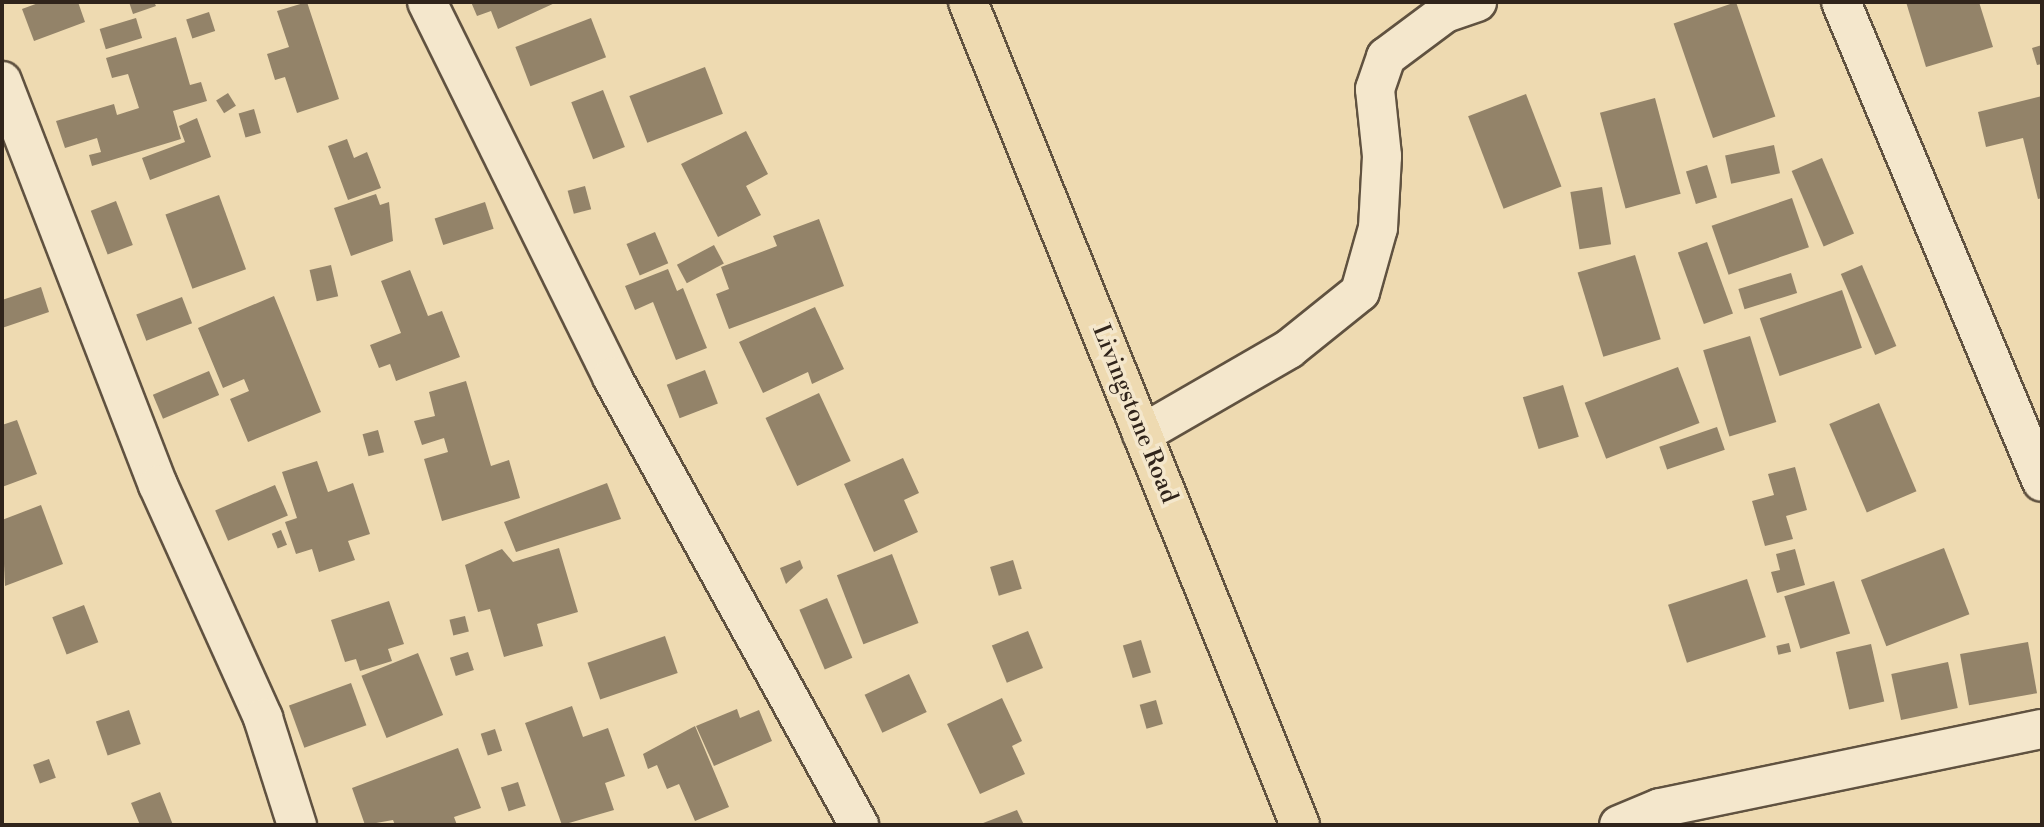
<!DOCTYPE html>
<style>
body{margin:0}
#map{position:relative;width:2044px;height:827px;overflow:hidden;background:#eedab1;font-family:"Libre Bodoni",serif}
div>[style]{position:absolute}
.building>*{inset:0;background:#938369;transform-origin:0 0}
.roads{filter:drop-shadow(2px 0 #605240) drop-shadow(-2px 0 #605240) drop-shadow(0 2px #605240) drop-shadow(0 -2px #605240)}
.street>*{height:38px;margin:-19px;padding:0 19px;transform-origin:19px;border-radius:19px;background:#f4e7cc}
.highway>*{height:38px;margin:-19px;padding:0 19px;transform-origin:19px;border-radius:19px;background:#eedab1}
span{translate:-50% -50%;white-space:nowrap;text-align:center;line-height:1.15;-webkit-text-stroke:7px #f4e7cc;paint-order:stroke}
.street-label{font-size:24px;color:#30241b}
.frame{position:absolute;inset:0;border:4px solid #30241b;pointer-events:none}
</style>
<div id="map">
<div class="building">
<div style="clip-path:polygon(41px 2px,78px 2px,85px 22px,34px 41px,22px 9px)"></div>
<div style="clip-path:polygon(129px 2px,154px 2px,156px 6px,133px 14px)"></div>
<div style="clip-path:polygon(307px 2px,339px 99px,297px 113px,285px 77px,275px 80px,267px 54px,289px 47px,277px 11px)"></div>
<div style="clip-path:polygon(471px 2px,557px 2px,498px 29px,491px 11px,477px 16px)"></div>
<div style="left:1736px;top:2px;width:121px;height:66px;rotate:71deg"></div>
<div style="clip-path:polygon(1906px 2px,1979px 2px,1993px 47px,1926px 67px)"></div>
<div style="left:209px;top:12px;width:20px;height:24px;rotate:72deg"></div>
<div style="left:136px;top:18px;width:21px;height:38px;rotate:73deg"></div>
<div style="left:591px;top:18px;width:42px;height:81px;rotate:69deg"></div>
<div style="clip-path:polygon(176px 37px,190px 85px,201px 82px,207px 101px,173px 111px,181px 139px,92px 166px,89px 155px,101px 152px,97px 138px,65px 148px,56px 121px,114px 104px,117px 115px,139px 108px,128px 74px,112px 78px,106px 58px)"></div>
<div style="clip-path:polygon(2042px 45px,2042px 64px,2037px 65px,2032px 48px)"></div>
<div style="left:705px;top:67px;width:50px;height:81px;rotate:69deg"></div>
<div style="left:603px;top:90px;width:61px;height:34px;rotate:69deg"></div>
<div style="left:228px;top:93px;width:15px;height:14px;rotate:58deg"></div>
<div style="left:1526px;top:94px;width:99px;height:62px;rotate:69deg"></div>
<div style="clip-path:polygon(2042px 96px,2042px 198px,2038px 199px,2023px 138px,1986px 147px,1978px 112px)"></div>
<div style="left:1655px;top:98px;width:99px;height:57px;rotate:75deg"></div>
<div style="left:254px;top:109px;width:25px;height:16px;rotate:74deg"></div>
<div style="clip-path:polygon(197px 118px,211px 157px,150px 180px,142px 158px,185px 142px,179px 126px)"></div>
<div style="clip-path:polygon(746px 131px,768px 174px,746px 186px,761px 215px,718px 237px,681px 164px)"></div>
<div style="clip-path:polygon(347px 139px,354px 158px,367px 152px,381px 188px,348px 200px,328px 146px)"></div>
<div style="left:1774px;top:145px;width:29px;height:50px;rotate:78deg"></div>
<div style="left:1822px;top:158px;width:82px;height:33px;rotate:67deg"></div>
<div style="left:1707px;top:165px;width:34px;height:22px;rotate:73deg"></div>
<div style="left:585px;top:186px;width:24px;height:18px;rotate:75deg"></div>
<div style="left:1602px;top:187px;width:58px;height:32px;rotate:81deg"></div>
<div style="clip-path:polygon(376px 194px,380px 205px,389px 202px,393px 241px,351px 256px,334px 208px)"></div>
<div style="left:219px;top:195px;width:79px;height:57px;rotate:70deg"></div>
<div style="left:1792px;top:198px;width:52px;height:85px;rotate:71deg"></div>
<div style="left:116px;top:201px;width:47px;height:27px;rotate:69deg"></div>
<div style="left:485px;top:202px;width:28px;height:53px;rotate:72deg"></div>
<div style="clip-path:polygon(819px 219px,844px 286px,729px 329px,716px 294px,729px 289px,721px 267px,777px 246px,773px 236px)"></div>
<div style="left:655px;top:232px;width:34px;height:31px;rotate:67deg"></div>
<div style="left:1707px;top:242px;width:76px;height:31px;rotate:70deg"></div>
<div style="left:714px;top:245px;width:21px;height:42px;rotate:62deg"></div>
<div style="left:1635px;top:255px;width:88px;height:60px;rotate:73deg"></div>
<div style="left:331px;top:265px;width:32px;height:22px;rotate:77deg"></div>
<div style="left:1862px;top:265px;width:88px;height:23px;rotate:67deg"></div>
<div style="clip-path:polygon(668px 269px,677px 291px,683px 288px,707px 348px,676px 360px,653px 302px,635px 310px,625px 286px)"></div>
<div style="clip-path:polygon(410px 270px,428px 316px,442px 311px,460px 357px,396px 381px,390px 364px,379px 368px,370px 345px,401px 333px,381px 281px)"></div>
<div style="left:1791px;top:273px;width:21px;height:55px;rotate:73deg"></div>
<div style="clip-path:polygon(41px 287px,49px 312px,2px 328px,2px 300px)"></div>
<div style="left:1842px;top:290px;width:61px;height:87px;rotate:71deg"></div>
<div style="clip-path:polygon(274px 296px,321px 412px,248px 442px,230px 399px,249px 391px,244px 379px,223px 388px,198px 328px)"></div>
<div style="left:182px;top:297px;width:28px;height:49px;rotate:69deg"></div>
<div style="clip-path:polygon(815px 307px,844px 369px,812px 384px,808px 372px,763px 393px,739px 342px)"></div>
<div style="left:1750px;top:336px;width:90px;height:49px;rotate:73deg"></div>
<div style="left:1678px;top:367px;width:60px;height:100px;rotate:69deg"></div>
<div style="left:705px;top:370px;width:36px;height:41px;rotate:69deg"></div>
<div style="left:209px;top:371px;width:26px;height:61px;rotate:67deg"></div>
<div style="clip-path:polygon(466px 381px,491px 466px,509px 460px,520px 498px,442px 521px,424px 459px,448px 452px,444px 438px,422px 445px,414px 421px,435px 416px,429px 392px)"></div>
<div style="left:1563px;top:385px;width:54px;height:42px;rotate:73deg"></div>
<div style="left:819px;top:393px;width:75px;height:59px;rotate:65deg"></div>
<div style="left:1879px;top:403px;width:96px;height:54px;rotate:67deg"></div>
<div style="clip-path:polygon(17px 420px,37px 474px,2px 487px,2px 425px)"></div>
<div style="left:1717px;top:427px;width:24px;height:61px;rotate:71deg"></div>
<div style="left:378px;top:430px;width:23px;height:16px;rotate:75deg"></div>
<div style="clip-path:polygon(903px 458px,919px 493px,904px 500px,918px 532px,874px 552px,844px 484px)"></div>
<div style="clip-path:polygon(317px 461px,328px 492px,353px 483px,370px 534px,348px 541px,355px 560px,319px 572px,312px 549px,296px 554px,285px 522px,297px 518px,282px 472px)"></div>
<div style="clip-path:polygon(1795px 467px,1807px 510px,1786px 516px,1793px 539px,1765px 546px,1752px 501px,1774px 495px,1768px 474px)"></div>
<div style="clip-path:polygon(607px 483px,621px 519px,516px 552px,504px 522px)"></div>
<div style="left:275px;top:485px;width:33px;height:65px;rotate:67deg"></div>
<div style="clip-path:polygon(41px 505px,63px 564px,5px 586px,2px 520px)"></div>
<div style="left:281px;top:530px;width:16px;height:10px;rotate:68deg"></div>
<div style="clip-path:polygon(559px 548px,578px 612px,537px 624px,543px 646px,504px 657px,490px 609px,478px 612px,465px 565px,502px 549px,513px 562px)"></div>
<div style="left:1944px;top:548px;width:71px;height:89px;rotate:69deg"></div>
<div style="clip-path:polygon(1795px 549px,1805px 585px,1777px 593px,1771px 572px,1780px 570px,1776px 554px)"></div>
<div style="left:892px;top:554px;width:74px;height:59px;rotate:69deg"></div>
<div style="clip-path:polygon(800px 560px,803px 568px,786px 584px,780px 568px)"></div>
<div style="left:1013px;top:560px;width:30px;height:24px;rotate:73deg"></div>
<div style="left:1747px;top:579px;width:61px;height:83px;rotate:72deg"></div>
<div style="left:1834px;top:581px;width:55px;height:52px;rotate:73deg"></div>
<div style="left:827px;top:598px;width:65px;height:30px;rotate:67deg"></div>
<div style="clip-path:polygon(389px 601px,404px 644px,388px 649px,392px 661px,360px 671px,356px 659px,345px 662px,331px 620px)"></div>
<div style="left:84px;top:605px;width:40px;height:34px;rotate:69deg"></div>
<div style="left:465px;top:616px;width:16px;height:16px;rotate:76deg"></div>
<div style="left:1028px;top:631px;width:40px;height:39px;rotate:68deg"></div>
<div style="left:665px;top:636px;width:39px;height:82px;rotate:71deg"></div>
<div style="left:1141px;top:640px;width:34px;height:19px;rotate:73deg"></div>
<div style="left:2028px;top:642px;width:52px;height:69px;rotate:80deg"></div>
<div style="left:1789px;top:643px;width:9px;height:13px;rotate:77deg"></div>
<div style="left:1871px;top:644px;width:59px;height:36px;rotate:77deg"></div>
<div style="left:468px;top:652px;width:19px;height:19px;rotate:72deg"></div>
<div style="left:418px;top:653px;width:67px;height:61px;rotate:68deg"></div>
<div style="left:1948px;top:662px;width:47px;height:58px;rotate:78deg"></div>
<div style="left:909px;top:674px;width:42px;height:49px;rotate:65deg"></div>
<div style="left:351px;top:683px;width:45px;height:66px;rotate:70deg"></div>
<div style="clip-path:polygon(1002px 698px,1022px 741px,1012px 746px,1025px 774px,980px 794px,947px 724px)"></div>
<div style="left:1156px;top:700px;width:25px;height:17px;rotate:74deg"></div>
<div style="clip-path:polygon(572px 706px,583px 737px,608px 728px,625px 776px,605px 783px,614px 810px,562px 825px,525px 723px)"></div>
<div style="clip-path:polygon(737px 709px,740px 718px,759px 710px,772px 741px,714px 766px,696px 726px)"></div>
<div style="left:129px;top:710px;width:36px;height:35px;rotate:71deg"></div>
<div style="clip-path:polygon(695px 726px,729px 807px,695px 821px,679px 784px,667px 789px,657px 765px,648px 769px,643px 754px)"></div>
<div style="left:495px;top:729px;width:23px;height:15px;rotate:72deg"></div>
<div style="clip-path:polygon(458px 748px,481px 808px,454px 817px,457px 825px,395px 825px,393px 820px,365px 825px,352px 788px)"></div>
<div style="left:49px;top:759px;width:20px;height:17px;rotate:70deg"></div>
<div style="left:518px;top:782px;width:25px;height:18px;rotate:72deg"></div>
<div style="clip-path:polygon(160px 792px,173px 825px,140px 825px,131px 803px)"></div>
<div style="clip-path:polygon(1017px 810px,1024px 825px,978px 825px)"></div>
</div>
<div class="roads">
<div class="street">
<div style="left:427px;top:2px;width:418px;rotate:63.7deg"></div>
<div style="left:612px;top:377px;width:512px;rotate:61.13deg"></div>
<div style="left:1841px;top:2px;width:520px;rotate:67.28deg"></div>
<div style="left:2px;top:81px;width:433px;rotate:68.9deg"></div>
<div style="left:158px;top:485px;width:256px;rotate:65.7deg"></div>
<div style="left:263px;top:718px;width:112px;rotate:72.4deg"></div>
<div style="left:1142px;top:434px;width:170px;rotate:-30deg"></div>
<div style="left:1289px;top:349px;width:91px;rotate:-38.8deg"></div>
<div style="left:1360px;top:292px;width:66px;rotate:-74.3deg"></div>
<div style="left:1378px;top:228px;width:72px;rotate:-86.8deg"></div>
<div style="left:1382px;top:156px;width:67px;rotate:-96deg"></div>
<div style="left:1375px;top:89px;width:34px;rotate:-71deg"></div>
<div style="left:1386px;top:57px;width:74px;rotate:-36.7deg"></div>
<div style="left:1445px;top:13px;width:34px;rotate:-19deg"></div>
<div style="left:1619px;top:825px;width:44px;rotate:-22.5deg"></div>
<div style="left:1660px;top:808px;width:390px;rotate:-11.7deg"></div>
</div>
<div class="highway">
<div style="left:968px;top:2px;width:887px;rotate:68.03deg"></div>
</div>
</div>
<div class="street-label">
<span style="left:1134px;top:414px;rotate:68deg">Livingstone Road</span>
</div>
<div class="frame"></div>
</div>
